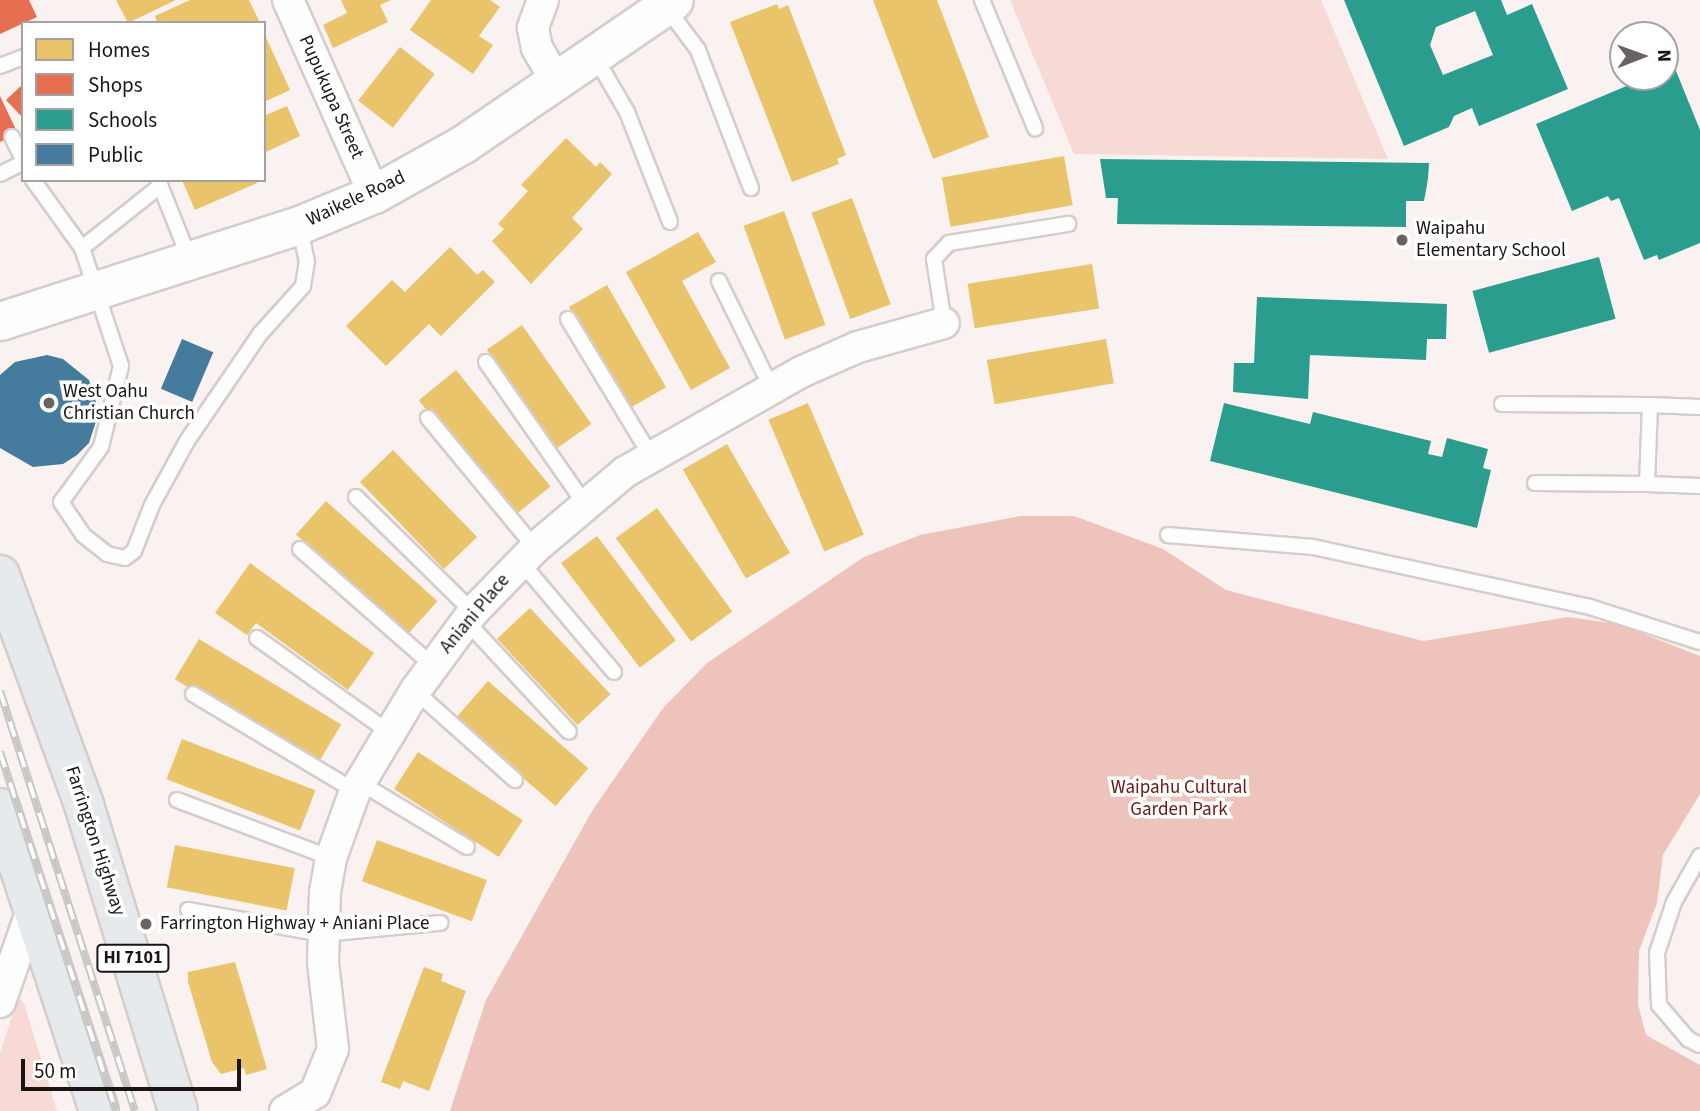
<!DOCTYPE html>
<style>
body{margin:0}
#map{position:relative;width:1700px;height:1111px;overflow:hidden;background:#faf2f0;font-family:"Source Sans 3",sans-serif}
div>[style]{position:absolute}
.green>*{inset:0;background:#f7dad5}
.forest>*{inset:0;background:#eec3bc}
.homes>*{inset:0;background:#e9c46a;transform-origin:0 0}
.shops>*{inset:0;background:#e76f51}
.schools>*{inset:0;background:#2a9d8f;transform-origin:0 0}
.public>*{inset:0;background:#457b9d;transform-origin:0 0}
.roads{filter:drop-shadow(2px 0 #d4cdcb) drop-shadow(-2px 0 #d4cdcb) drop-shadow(0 2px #d4cdcb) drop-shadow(0 -2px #d4cdcb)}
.service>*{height:14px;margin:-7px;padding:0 7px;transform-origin:7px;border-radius:7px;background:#fefdfd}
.minor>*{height:30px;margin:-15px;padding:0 15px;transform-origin:15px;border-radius:15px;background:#fefdfd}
.tertiary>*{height:37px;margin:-18.5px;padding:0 18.5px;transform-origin:18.5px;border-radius:18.5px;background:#fefdfd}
.primary>*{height:38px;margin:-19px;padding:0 19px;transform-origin:19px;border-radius:19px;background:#e6eaed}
.rail>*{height:8px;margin-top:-4px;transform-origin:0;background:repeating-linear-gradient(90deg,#fff 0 16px,#c9c6c6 0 32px);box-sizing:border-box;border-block:2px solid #c9c6c6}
.dots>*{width:19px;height:19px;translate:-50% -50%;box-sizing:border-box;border:4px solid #fff;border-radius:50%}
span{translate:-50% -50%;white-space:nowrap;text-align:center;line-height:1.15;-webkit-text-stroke:7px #fff;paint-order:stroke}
.shield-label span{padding:2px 5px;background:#fff;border:2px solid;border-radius:5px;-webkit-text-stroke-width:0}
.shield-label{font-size:18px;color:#1a1413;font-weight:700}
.street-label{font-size:19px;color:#1a1413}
.poi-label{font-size:19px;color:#1a1413}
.left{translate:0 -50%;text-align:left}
.park-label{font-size:19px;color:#6b1812}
.legend{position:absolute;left:21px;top:21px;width:245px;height:161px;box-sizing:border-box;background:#fff;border:2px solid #a3a1a1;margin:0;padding:9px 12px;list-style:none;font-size:21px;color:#1a1413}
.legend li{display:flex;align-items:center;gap:14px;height:35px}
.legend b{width:35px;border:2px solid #a3a1a1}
.north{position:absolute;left:1609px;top:21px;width:70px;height:70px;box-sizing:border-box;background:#fff;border:2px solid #a3a1a1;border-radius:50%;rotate:89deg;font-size:19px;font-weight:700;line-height:28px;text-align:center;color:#1a1413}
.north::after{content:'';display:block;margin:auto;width:24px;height:32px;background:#686260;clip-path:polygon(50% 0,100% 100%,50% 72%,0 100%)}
.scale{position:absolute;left:21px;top:1059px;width:220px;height:32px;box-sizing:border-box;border:4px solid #1a1413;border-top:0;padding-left:9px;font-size:21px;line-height:24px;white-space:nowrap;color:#1a1413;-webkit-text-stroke:5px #fff;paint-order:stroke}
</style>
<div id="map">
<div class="green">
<div style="clip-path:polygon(1010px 0,1321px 0,1388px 159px,1074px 154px)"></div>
<div style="clip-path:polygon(18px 998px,24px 1003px,57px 1111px,0 1111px,0 1053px)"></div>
</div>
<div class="forest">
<div style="clip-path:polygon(1020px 516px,1074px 516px,1163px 549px,1226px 590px,1423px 641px,1568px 617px,1618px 624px,1700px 656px,1700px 794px,1663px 855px,1657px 903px,1639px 951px,1638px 1004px,1646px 1035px,1700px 1065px,1700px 1111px,450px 1111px,486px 1000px,592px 811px,663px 708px,707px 663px,864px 557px,920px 535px)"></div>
</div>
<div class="homes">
<div style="clip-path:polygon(116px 0,176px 0,128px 23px)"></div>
<div style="clip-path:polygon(190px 0,249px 0,259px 21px,157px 23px,155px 16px)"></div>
<div style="clip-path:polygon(341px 0,391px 0,380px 5px,388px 22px,333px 48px,323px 25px,347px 13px)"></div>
<div style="clip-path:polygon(431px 0,490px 0,500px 7px,479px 36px,493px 45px,473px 74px,410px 30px)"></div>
<div style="clip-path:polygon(873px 0,937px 0,989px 137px,933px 159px)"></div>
<div style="clip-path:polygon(777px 4px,779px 9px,788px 5px,846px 155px,837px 159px,839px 164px,792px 182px,730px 22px)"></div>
<div style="clip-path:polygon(264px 33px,290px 90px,264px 102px)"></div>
<div style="left:400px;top:47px;width:44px;height:68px;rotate:38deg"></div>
<div style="clip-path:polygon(287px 106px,300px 136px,264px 153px,264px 116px)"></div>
<div style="clip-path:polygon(566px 138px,596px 167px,600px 162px,612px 174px,572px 218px,583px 229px,531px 284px,492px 241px,504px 229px,498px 224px,528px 191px,521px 185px)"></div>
<div style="left:1064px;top:156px;width:50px;height:124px;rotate:80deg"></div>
<div style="clip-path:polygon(182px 180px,256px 180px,257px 183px,195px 210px)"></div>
<div style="left:852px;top:198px;width:113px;height:43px;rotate:70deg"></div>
<div style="left:784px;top:211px;width:121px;height:43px;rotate:70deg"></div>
<div style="clip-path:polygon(698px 232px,716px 262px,682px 281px,730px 368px,691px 390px,626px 272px)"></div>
<div style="clip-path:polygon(450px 247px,477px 275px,483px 270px,495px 282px,441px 336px,429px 324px,386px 366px,346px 326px,392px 280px,405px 292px)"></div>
<div style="left:1092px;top:264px;width:45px;height:126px;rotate:81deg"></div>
<div style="left:607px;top:285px;width:118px;height:44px;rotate:60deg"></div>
<div style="left:522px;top:325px;width:121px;height:43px;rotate:55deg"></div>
<div style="left:1106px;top:339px;width:45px;height:121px;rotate:80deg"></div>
<div style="left:456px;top:370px;width:150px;height:48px;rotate:51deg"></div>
<div style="left:808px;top:403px;width:143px;height:43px;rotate:67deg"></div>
<div style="left:727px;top:444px;width:126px;height:51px;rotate:60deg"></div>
<div style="left:393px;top:450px;width:121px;height:46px;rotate:46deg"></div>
<div style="left:326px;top:501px;width:150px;height:45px;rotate:42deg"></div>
<div style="left:657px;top:508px;width:128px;height:51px;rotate:54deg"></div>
<div style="left:597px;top:536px;width:131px;height:45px;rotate:53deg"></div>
<div style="clip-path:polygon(250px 563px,374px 653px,348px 690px,256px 623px,247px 635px,215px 613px)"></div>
<div style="left:530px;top:608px;width:118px;height:45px;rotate:47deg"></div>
<div style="left:199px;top:639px;width:166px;height:47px;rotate:31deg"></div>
<div style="left:488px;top:681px;width:133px;height:50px;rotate:41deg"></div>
<div style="left:182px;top:739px;width:143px;height:43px;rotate:21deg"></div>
<div style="left:418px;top:752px;width:125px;height:44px;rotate:33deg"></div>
<div style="left:377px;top:840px;width:117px;height:44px;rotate:20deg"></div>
<div style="left:175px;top:845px;width:122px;height:43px;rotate:11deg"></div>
<div style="clip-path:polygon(235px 962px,267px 1069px,246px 1075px,244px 1068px,221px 1074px,212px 1062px,188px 982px,188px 972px)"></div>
<div style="clip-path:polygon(424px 967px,443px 974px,441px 981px,466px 991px,429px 1091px,403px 1081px,400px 1089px,381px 1082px)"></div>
</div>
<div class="shops">
<div style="clip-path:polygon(0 0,29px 0,37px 17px,0 34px)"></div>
<div style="clip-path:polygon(23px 84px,23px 118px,6px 100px)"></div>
<div style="clip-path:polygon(0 96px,18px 134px,0 142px)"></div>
</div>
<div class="schools">
<div style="clip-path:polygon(evenodd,1344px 0,1501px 0,1507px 15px,1532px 4px,1568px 89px,1479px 126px,1472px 108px,1454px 116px,1449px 127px,1404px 146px,1344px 0,1475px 11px,1493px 55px,1443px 75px,1430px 45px,1436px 27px,1475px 11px)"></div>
<div style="clip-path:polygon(1674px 66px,1700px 130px,1700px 243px,1659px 260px,1657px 255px,1644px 260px,1619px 198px,1611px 201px,1608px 196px,1572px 211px,1536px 124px,1648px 77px,1665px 77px,1665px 70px)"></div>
<div style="clip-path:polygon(1100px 159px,1429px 163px,1428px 179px,1424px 201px,1406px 201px,1406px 227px,1117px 224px,1118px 198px,1106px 198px)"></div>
<div style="left:1599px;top:257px;width:64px;height:131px;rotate:75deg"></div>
<div style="clip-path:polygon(1257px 297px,1447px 304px,1446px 339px,1427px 339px,1426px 360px,1310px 355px,1308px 399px,1233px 392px,1234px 363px,1254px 363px)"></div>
<div style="clip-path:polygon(1224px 403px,1310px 424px,1313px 412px,1431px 441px,1428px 454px,1442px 457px,1447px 438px,1488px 449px,1483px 468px,1491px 470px,1477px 528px,1210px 461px)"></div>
</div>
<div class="public">
<div style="left:182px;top:339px;width:34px;height:54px;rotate:23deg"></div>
<div style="clip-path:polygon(47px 355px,63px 359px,89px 380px,99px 412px,89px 443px,77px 455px,63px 464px,33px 467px,0 448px,0 375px,15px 362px)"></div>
</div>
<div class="roads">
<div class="service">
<div style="left:982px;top:0;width:139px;rotate:67.5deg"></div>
<div style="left:666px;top:7px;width:54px;rotate:53.3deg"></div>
<div style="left:698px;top:50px;width:148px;rotate:69deg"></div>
<div style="left:595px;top:57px;width:64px;rotate:59.8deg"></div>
<div style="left:627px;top:112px;width:118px;rotate:68.6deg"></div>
<div style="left:0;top:66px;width:25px;rotate:-21deg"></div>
<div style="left:12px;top:137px;width:25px;rotate:64deg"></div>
<div style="left:0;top:174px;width:25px;rotate:-26deg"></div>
<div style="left:33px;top:180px;width:84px;rotate:54.2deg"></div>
<div style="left:82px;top:248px;width:124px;rotate:71.7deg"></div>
<div style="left:121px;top:366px;width:83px;rotate:103.9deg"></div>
<div style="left:101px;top:447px;width:68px;rotate:126deg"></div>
<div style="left:61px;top:502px;width:40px;rotate:56deg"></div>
<div style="left:83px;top:535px;width:31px;rotate:38deg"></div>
<div style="left:107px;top:554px;width:18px;rotate:13deg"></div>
<div style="left:125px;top:558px;width:11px;rotate:-38deg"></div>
<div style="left:134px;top:551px;width:49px;rotate:-68.6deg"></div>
<div style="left:152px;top:505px;width:73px;rotate:-61.3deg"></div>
<div style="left:187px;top:441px;width:130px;rotate:-55.7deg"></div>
<div style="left:260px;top:334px;width:64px;rotate:-48.1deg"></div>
<div style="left:303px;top:286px;width:24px;rotate:-81deg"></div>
<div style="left:307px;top:262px;width:38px;rotate:-102deg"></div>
<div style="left:158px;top:180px;width:86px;rotate:68.2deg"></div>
<div style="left:82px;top:248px;width:100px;rotate:-38.5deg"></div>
<div style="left:719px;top:281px;width:118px;rotate:63.9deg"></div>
<div style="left:568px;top:319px;width:160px;rotate:58.8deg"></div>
<div style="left:944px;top:323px;width:65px;rotate:-98.9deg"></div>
<div style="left:934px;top:259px;width:22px;rotate:-47deg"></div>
<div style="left:949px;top:243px;width:121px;rotate:-9.1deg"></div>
<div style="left:486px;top:362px;width:173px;rotate:55.1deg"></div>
<div style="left:1502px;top:404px;width:148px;rotate:0.4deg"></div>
<div style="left:1700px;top:407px;width:50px;rotate:-177.7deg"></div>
<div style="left:1650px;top:405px;width:79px;rotate:92.2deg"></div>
<div style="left:1647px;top:484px;width:53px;rotate:2.2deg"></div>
<div style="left:428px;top:418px;width:168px;rotate:50.5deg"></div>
<div style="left:1535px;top:483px;width:112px;rotate:0.5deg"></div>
<div style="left:356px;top:497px;width:164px;rotate:44.5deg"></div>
<div style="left:1168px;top:535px;width:145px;rotate:4.7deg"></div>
<div style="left:1313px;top:547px;width:283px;rotate:12.2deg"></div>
<div style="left:1590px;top:607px;width:115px;rotate:17.7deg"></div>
<div style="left:300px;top:549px;width:177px;rotate:41.3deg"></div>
<div style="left:521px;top:562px;width:144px;rotate:49.8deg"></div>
<div style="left:466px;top:621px;width:151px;rotate:47.1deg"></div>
<div style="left:257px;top:638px;width:162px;rotate:35.5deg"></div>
<div style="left:415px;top:691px;width:134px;rotate:41.7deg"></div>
<div style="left:193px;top:694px;width:189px;rotate:30.9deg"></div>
<div style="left:359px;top:782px;width:126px;rotate:31deg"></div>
<div style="left:177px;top:800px;width:165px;rotate:20.6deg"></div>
<div style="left:1700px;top:856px;width:53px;rotate:119.5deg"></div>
<div style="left:1674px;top:902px;width:54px;rotate:108.4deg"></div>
<div style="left:1657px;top:953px;width:52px;rotate:87.8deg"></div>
<div style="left:1659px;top:1005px;width:45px;rotate:49.5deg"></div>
<div style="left:1688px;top:1039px;width:13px;rotate:27deg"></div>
<div style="left:188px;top:910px;width:137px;rotate:10.1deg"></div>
<div style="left:323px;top:934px;width:118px;rotate:-5.4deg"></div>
</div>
<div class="minor">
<div style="left:288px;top:0;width:212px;rotate:66.1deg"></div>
<div style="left:543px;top:0;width:30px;rotate:110deg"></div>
<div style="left:533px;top:28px;width:20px;rotate:79deg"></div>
<div style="left:537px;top:48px;width:38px;rotate:60deg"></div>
<div style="left:0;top:1002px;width:104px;rotate:-70.9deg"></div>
<div style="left:285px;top:1111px;width:35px;rotate:-31deg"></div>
<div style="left:315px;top:1093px;width:48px;rotate:-67.8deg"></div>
<div style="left:333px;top:1049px;width:88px;rotate:-96.6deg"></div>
<div style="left:323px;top:962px;width:70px;rotate:-88.4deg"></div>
<div style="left:325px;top:892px;width:35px;rotate:-80deg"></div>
<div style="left:331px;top:858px;width:71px;rotate:-70.3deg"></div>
<div style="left:355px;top:791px;width:117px;rotate:-59deg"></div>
<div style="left:415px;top:691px;width:98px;rotate:-53.7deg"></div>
<div style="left:473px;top:612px;width:89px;rotate:-45.9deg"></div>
<div style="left:535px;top:548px;width:118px;rotate:-40.2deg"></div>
<div style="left:625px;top:472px;width:202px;rotate:-29.6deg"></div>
<div style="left:801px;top:372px;width:62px;rotate:-23.7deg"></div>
<div style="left:858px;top:347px;width:89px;rotate:-15.6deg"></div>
</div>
<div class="tertiary">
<div style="left:0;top:321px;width:314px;rotate:-17.8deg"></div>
<div style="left:299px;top:225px;width:81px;rotate:-22.5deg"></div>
<div style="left:374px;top:194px;width:102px;rotate:-29.3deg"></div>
<div style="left:463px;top:144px;width:255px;rotate:-34.3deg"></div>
</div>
<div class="primary">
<div style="left:0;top:575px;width:245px;rotate:69.9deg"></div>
<div style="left:84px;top:805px;width:320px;rotate:72.9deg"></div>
<div style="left:0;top:808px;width:319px;rotate:71.9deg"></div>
</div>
</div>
<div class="rail">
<div style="left:0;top:691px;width:441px;rotate:72.2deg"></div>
<div style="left:0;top:752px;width:377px;rotate:72.1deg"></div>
</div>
<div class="dots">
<div style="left:1402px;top:240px;background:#686260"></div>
<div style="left:49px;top:403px;background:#686260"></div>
<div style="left:146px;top:924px;background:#686260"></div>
</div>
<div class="shield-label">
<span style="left:133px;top:958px">HI 7101</span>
</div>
<div class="street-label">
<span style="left:331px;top:97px;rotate:66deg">Pupukupa Street</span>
<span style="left:356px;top:199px;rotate:-25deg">Waikele Road</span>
<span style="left:475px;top:614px;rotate:-50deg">Aniani Place</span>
<span style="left:95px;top:841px;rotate:72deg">Farrington Highway</span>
</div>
<div class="poi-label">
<span class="left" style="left:1416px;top:240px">Waipahu<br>Elementary School</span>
<span class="left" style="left:63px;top:403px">West Oahu<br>Christian Church</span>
<span class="left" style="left:160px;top:924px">Farrington Highway + Aniani Place</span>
</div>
<div class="park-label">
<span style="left:1179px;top:799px">Waipahu Cultural<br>Garden Park</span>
</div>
<ul class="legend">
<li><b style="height:19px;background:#e9c46a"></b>Homes</li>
<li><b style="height:19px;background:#e76f51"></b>Shops</li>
<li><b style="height:19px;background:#2a9d8f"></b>Schools</li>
<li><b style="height:19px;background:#457b9d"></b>Public</li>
</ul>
<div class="north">N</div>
<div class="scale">50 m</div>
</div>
